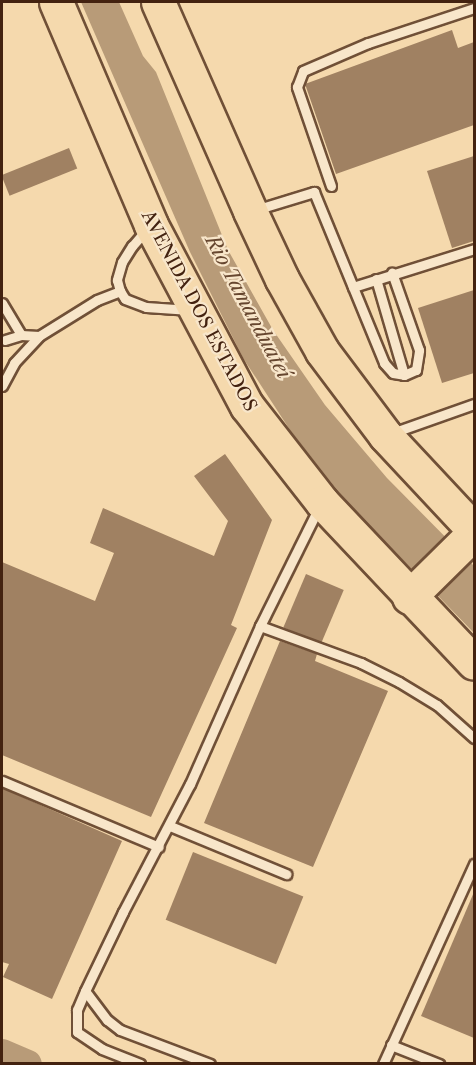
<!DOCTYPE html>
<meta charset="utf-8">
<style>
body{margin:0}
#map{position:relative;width:476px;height:1065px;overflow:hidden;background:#f5d9ad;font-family:"Libre Caslon Text",serif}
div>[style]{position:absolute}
.water>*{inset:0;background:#b89b78}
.river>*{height:28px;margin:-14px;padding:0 14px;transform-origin:14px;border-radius:14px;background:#b89b78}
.building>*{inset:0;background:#a08162;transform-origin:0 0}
.roads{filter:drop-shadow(2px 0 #705037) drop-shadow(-2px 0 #705037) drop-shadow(0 2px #705037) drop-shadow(0 -2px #705037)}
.lane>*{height:9px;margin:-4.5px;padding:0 4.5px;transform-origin:4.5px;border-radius:4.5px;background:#f8e6ca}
.highway>*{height:33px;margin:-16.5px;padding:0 16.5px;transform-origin:16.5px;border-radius:16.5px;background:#f5d9ad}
span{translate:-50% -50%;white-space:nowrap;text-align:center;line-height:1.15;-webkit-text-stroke:4.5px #f8e6ca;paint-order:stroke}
.street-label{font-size:18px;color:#432210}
.water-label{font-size:20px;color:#66462f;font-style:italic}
.frame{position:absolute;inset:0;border:3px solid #432210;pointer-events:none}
</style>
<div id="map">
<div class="water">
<div style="clip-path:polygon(81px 2px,119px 2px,143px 56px,156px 72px,228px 250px,273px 330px,325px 405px,387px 478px,474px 566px,474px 633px,345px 500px,290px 430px,243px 358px,190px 252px)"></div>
</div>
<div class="river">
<div style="left:2px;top:1053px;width:28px;rotate:23deg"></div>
</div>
<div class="building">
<div style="clip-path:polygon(452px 30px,458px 48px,474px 42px,474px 125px,336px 174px,305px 84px)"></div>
<div style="left:69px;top:148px;width:22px;height:73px;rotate:68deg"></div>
<div style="clip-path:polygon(474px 156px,474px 241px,452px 248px,427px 171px)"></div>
<div style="clip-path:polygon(474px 290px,474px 373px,442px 383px,418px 308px)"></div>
<div style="clip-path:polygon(225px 454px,272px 520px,231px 625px,237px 628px,151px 817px,2px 755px,2px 562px,95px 601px,114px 553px,90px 543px,103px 508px,214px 556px,228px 521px,194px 476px)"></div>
<div style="left:306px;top:574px;width:41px;height:58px;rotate:23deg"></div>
<div style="clip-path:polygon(280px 641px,317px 654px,315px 661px,388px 691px,313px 867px,204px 823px)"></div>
<div style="clip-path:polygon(2px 788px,122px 841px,52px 999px,3px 977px,9px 964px,2px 962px)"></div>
<div style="left:193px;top:852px;width:119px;height:73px;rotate:22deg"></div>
<div style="clip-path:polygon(474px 892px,474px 1038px,421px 1016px)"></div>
</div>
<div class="roads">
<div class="lane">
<div style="left:331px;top:186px;width:105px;rotate:-109deg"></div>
<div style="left:297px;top:87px;width:17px;rotate:-69deg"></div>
<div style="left:303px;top:71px;width:71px;rotate:-23.3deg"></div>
<div style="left:368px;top:43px;width:112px;rotate:-18.3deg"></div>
<div style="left:255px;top:210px;width:62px;rotate:-17deg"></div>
<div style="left:314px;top:192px;width:185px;rotate:67.7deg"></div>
<div style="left:384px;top:363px;width:13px;rotate:48deg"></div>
<div style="left:393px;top:373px;width:11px;rotate:10deg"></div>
<div style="left:404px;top:375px;width:13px;rotate:-23deg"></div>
<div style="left:416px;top:370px;width:20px;rotate:-81deg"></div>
<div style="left:419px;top:350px;width:82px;rotate:-109.3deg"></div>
<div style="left:147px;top:229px;width:23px;rotate:131deg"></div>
<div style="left:132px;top:246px;width:19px;rotate:122deg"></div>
<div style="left:122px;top:262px;width:19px;rotate:106deg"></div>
<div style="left:117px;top:280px;width:11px;rotate:75deg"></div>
<div style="left:120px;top:291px;width:9px;rotate:58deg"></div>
<div style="left:125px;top:299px;width:22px;rotate:21deg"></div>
<div style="left:146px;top:307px;width:44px;rotate:3.9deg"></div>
<div style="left:376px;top:279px;width:100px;rotate:73.7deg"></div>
<div style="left:353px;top:287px;width:127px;rotate:-17.4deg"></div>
<div style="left:2px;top:303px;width:37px;rotate:59deg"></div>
<div style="left:5px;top:340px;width:17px;rotate:-17deg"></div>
<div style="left:21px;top:335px;width:18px;rotate:3deg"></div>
<div style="left:2px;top:386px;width:26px;rotate:-62deg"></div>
<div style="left:14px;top:363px;width:37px;rotate:-47deg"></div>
<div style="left:39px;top:336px;width:68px;rotate:-31.8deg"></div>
<div style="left:97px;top:300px;width:25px;rotate:-21deg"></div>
<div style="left:392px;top:433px;width:87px;rotate:-19.5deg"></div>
<div style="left:260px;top:626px;width:108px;rotate:20.1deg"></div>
<div style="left:361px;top:663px;width:42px;rotate:26.6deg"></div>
<div style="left:399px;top:682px;width:44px;rotate:31.2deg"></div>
<div style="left:437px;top:705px;width:50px;rotate:41.7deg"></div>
<div style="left:2px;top:781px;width:170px;rotate:22.8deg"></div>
<div style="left:170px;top:826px;width:126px;rotate:22.5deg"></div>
<div style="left:85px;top:991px;width:21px;rotate:113deg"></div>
<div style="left:77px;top:1010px;width:22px;rotate:90deg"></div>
<div style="left:77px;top:1032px;width:30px;rotate:34deg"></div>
<div style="left:102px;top:1049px;width:41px;rotate:21.5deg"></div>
<div style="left:391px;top:1045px;width:52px;rotate:21.6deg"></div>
<div style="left:210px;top:1064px;width:96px;rotate:-159.3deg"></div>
<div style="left:120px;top:1030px;width:16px;rotate:-142deg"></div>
<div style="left:107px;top:1020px;width:36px;rotate:-127deg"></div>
<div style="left:85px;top:991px;width:88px;rotate:-64.3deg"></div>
<div style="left:123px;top:912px;width:144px;rotate:-62.4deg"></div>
<div style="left:190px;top:784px;width:173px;rotate:-66.1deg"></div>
<div style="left:260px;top:626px;width:133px;rotate:-63.6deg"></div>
<div style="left:383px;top:1064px;width:220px;rotate:-65.5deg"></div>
</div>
<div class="highway">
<div style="left:56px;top:2px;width:242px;rotate:66.9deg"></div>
<div style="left:151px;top:225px;width:205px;rotate:62.1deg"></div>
<div style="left:247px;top:406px;width:122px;rotate:52deg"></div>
<div style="left:322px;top:502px;width:221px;rotate:46.6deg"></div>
<div style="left:158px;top:2px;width:228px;rotate:66.2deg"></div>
<div style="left:250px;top:211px;width:75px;rotate:64.8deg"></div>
<div style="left:282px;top:279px;width:82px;rotate:60.9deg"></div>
<div style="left:322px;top:351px;width:105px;rotate:53.1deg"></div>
<div style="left:385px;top:435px;width:130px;rotate:46.9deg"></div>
<div style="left:409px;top:597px;width:91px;rotate:-44.6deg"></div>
</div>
</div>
<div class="street-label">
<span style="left:199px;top:311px;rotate:62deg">AVENIDA DOS ESTADOS</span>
</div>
<div class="water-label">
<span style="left:248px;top:307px;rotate:62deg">Rio Tamanduateí</span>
</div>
<div class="frame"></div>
</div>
